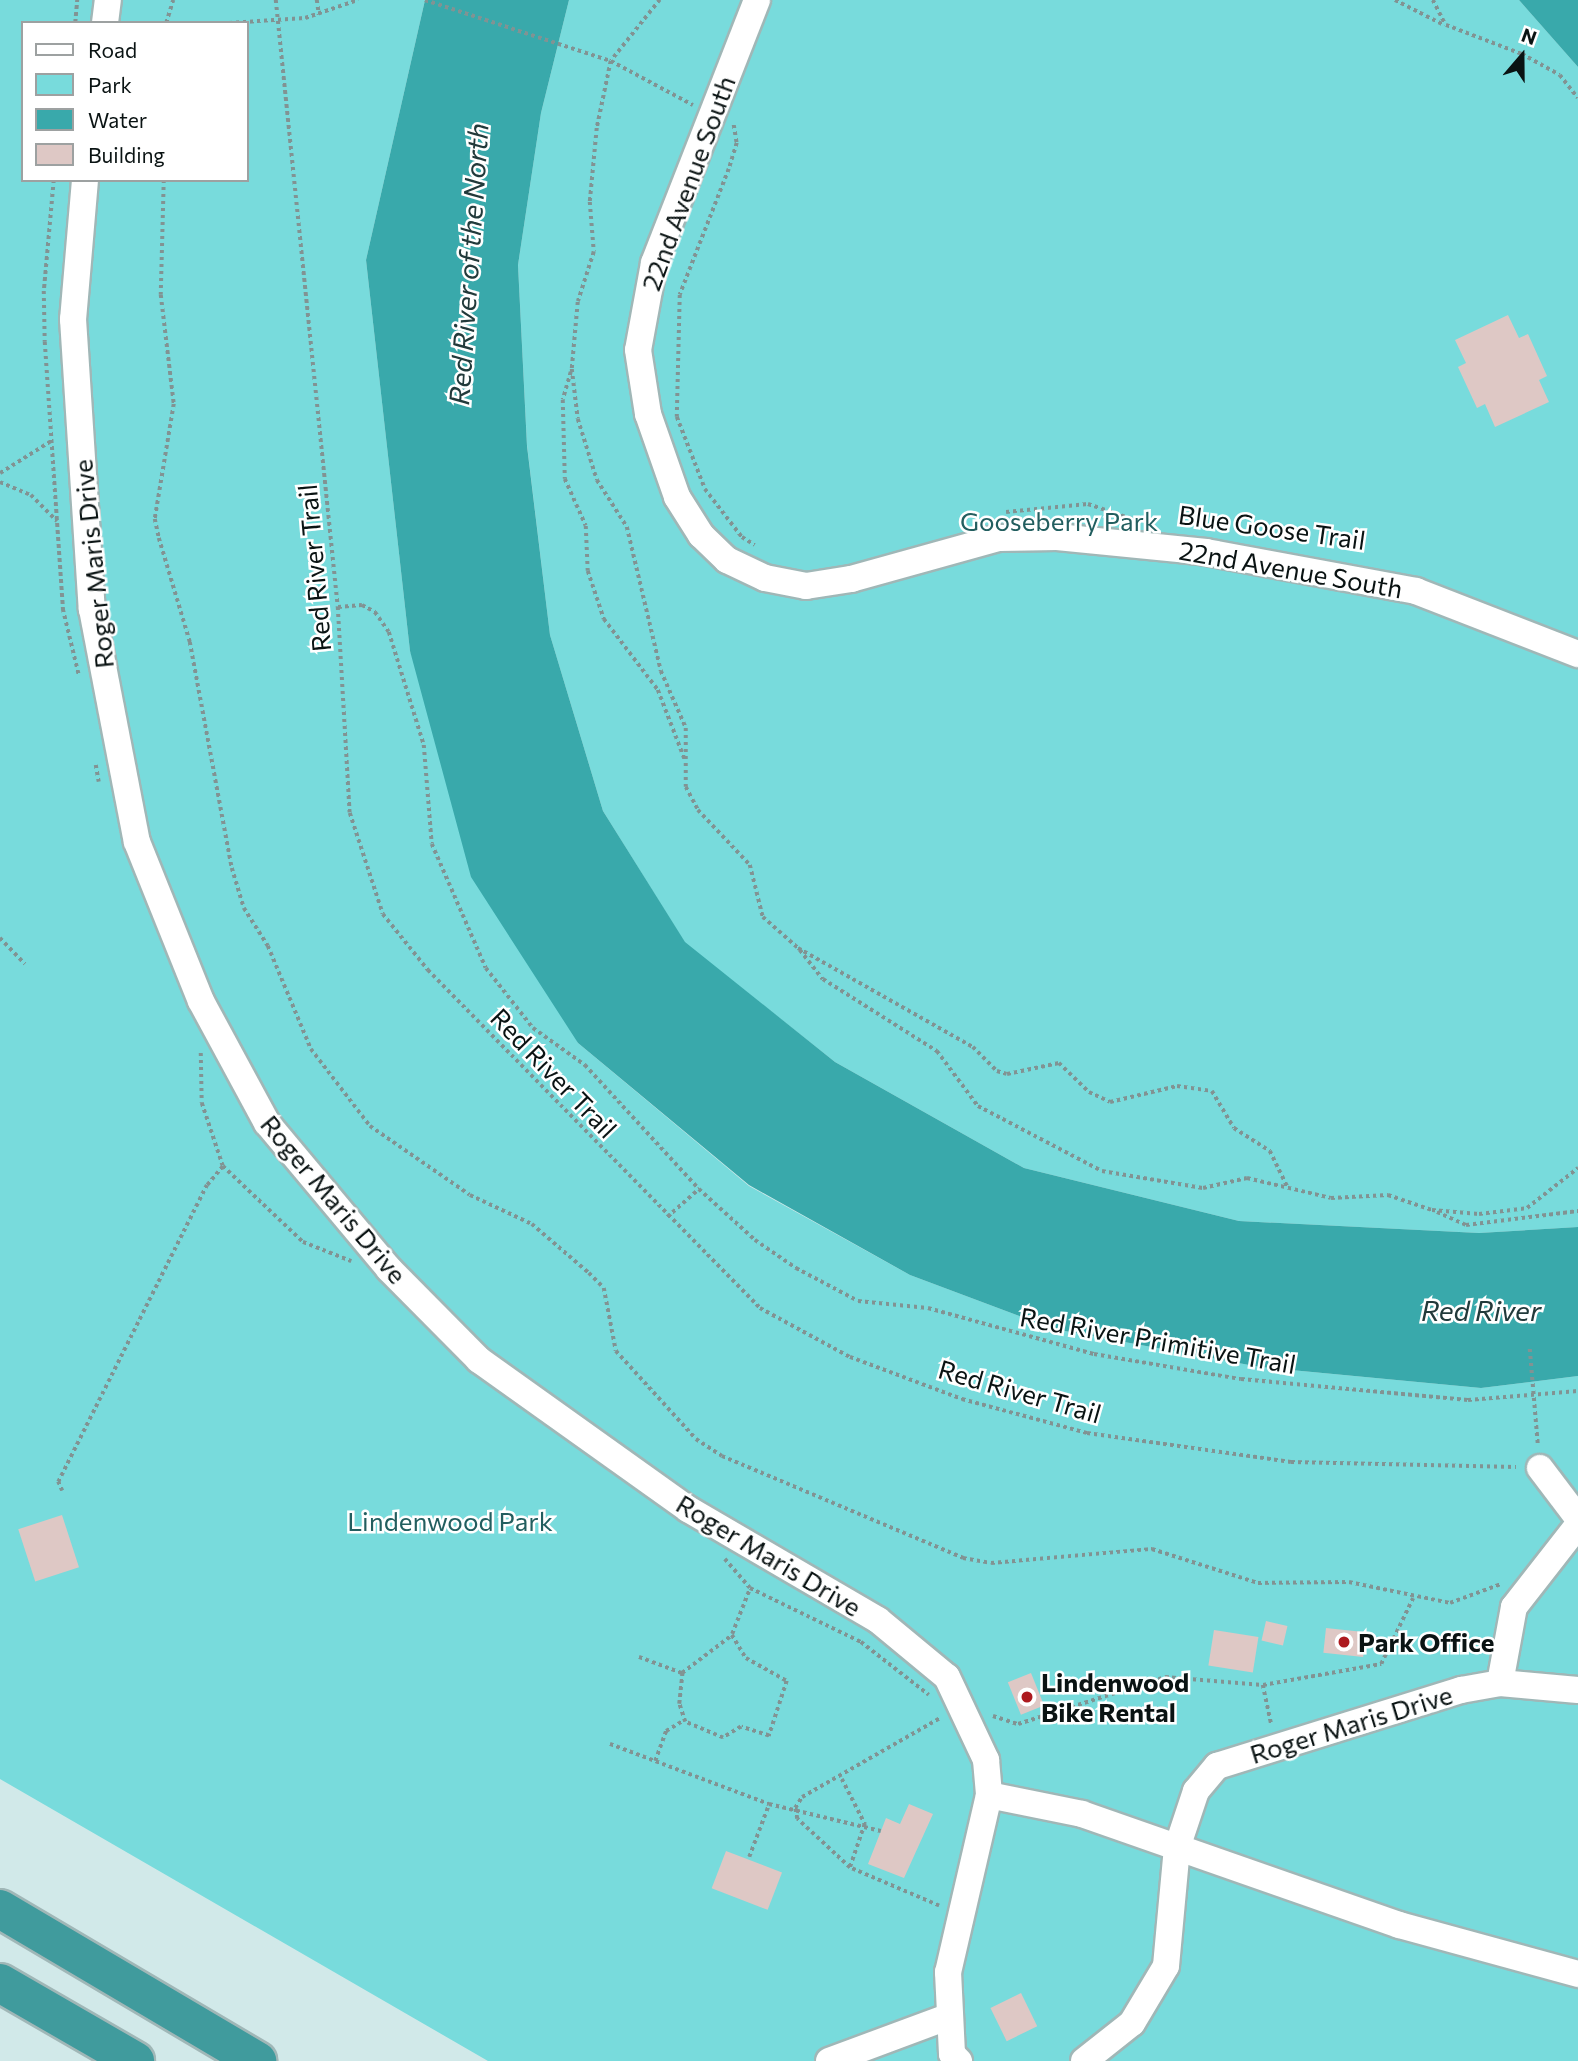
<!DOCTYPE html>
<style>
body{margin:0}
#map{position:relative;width:1578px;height:2061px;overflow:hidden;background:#d1e9e9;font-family:Commissioner,sans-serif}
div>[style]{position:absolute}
.green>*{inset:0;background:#78dbdc}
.water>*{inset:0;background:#39a9ab}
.building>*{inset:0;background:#dec8c5;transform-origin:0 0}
.path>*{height:3.5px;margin-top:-1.75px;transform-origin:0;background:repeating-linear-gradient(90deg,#819393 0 3.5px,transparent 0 7px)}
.roads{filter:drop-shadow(2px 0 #a0b7b7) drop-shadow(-2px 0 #a0b7b7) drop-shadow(0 2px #a0b7b7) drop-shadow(0 -2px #a0b7b7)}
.minor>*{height:26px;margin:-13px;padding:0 13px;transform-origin:13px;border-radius:13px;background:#fff}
.highway>*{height:38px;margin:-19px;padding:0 19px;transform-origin:19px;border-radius:19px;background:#409b9d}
.dots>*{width:19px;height:19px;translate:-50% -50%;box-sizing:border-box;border:4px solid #fff;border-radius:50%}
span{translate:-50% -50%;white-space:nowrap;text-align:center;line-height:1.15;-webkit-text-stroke:5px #fff;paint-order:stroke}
.street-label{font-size:26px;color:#0a1313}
.park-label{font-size:26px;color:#225e5f}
.poi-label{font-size:26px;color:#0a1313;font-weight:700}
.left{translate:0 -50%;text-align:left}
.water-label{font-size:28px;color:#223a3b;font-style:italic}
.legend{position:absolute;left:21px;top:21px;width:228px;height:161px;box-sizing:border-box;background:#fff;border:2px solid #9da1a1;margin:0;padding:9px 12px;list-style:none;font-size:21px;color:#0a1313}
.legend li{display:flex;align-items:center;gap:14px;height:35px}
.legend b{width:35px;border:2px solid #9da1a1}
.north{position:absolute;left:1487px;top:21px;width:70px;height:70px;-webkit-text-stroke:5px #fff;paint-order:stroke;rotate:20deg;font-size:19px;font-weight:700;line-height:28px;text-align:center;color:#0a1313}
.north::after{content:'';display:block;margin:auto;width:24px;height:32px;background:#0a1313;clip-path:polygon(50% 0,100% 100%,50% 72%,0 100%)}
</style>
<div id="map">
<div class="green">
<div style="clip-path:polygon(evenodd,0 0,425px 0,366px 260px,410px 651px,578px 1043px,749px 1186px,910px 1275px,1054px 1329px,1260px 1367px,1481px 1388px,1578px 1376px,1578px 2061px,488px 2061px,0 1779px,0 0,23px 23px,247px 23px,247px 180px,23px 180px,23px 23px)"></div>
<div style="clip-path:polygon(569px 0,1519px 0,1578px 67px,1578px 1227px,1479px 1233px,1239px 1221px,1024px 1168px,835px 1062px,685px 943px,603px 811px,550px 635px,527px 445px,518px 265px,541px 113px)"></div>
</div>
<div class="water">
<div style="clip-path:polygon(425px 0,569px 0,541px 113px,518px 265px,527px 446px,550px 635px,603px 811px,685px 942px,835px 1062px,1024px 1168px,1239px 1221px,1479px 1233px,1578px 1227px,1578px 1376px,1481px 1388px,1260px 1367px,1054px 1329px,910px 1275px,749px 1185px,578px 1043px,471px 877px,410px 651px,366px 260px)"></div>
<div style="clip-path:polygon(1519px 0,1578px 0,1578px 67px)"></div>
</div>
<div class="building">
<div style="clip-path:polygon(1508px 315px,1519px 338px,1528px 334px,1547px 376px,1539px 380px,1549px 402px,1495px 427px,1485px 404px,1477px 408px,1458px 367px,1466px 363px,1455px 340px)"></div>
<div style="left:62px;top:1515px;width:55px;height:46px;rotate:72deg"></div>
<div style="left:1266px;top:1621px;width:22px;height:20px;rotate:13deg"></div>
<div style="left:1326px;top:1628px;width:40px;height:25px;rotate:6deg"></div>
<div style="left:1214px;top:1630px;width:45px;height:36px;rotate:9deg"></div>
<div style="left:1031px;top:1673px;width:35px;height:25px;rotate:68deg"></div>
<div style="clip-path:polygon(909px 1804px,933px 1814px,904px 1878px,868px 1864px,886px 1818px,900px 1824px)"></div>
<div style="left:726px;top:1851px;width:60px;height:40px;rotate:21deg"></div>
<div style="left:1021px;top:1993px;width:37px;height:34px;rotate:64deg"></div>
</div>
<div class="path">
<div style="left:276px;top:0;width:610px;rotate:84.17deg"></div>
<div style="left:338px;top:607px;width:206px;rotate:86.7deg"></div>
<div style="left:350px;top:813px;width:106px;rotate:71.9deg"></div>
<div style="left:383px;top:914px;width:72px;rotate:51.2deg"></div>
<div style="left:428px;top:970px;width:474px;rotate:45.5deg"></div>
<div style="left:760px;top:1308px;width:102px;rotate:28.6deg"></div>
<div style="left:850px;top:1357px;width:120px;rotate:20.6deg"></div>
<div style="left:962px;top:1399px;width:130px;rotate:15.2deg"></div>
<div style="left:1087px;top:1433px;width:206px;rotate:8.1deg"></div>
<div style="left:1291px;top:1462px;width:225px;rotate:1.3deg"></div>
<div style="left:317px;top:0;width:15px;rotate:82deg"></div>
<div style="left:425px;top:0;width:196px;rotate:18.2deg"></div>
<div style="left:611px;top:61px;width:93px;rotate:28.2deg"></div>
<div style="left:660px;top:0;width:78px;rotate:128.8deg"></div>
<div style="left:611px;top:61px;width:68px;rotate:101.8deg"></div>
<div style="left:597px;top:128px;width:74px;rotate:95.4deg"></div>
<div style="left:590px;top:202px;width:50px;rotate:85.4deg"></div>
<div style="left:594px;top:252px;width:52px;rotate:107.7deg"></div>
<div style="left:578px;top:302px;width:67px;rotate:95.1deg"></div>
<div style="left:572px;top:369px;width:50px;rotate:83.2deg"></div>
<div style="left:578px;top:419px;width:64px;rotate:72.7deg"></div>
<div style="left:597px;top:480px;width:56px;rotate:57.4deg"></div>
<div style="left:627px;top:527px;width:148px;rotate:76.7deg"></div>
<div style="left:661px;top:671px;width:62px;rotate:66.3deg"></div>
<div style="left:686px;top:728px;width:59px;rotate:90deg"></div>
<div style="left:686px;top:787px;width:26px;rotate:62deg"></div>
<div style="left:698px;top:810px;width:76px;rotate:46.6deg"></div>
<div style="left:750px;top:865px;width:54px;rotate:76deg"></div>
<div style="left:763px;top:917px;width:47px;rotate:41.5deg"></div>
<div style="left:798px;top:948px;width:201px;rotate:29.5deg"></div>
<div style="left:973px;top:1047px;width:34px;rotate:45deg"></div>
<div style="left:997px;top:1071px;width:10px;rotate:17deg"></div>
<div style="left:1007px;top:1074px;width:53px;rotate:-11.9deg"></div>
<div style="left:1059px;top:1063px;width:42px;rotate:44deg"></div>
<div style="left:1089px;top:1092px;width:23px;rotate:25deg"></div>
<div style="left:1110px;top:1102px;width:69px;rotate:-13.4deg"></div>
<div style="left:1177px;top:1086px;width:35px;rotate:8deg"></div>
<div style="left:1212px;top:1091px;width:43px;rotate:59.3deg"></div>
<div style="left:1234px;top:1128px;width:43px;rotate:32.6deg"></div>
<div style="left:1270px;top:1151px;width:39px;rotate:64deg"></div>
<div style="left:1395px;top:0;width:55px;rotate:27deg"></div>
<div style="left:1433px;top:0;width:28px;rotate:63deg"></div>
<div style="left:1446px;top:25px;width:81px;rotate:20.9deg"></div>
<div style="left:1522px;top:54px;width:43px;rotate:28.9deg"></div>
<div style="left:1560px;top:75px;width:29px;rotate:52deg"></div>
<div style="left:75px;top:23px;width:23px;rotate:-85deg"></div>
<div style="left:166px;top:23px;width:24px;rotate:-73deg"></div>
<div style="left:229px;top:23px;width:76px;rotate:-3.8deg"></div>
<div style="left:305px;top:18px;width:56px;rotate:-18.8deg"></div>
<div style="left:734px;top:125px;width:18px;rotate:81deg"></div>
<div style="left:737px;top:143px;width:27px;rotate:107deg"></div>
<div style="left:729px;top:169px;width:135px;rotate:111.3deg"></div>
<div style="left:680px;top:295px;width:122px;rotate:91.4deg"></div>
<div style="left:677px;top:417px;width:77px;rotate:68.7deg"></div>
<div style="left:705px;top:489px;width:61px;rotate:52.4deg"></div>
<div style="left:742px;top:537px;width:15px;rotate:32deg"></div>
<div style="left:54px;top:180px;width:111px;rotate:95.1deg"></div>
<div style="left:44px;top:291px;width:51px;rotate:88.9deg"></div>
<div style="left:45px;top:342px;width:268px;rotate:86.1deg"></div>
<div style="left:63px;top:609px;width:68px;rotate:76.4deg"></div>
<div style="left:164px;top:180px;width:115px;rotate:91.5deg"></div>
<div style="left:161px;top:295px;width:110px;rotate:83.2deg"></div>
<div style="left:174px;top:404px;width:117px;rotate:99.4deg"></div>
<div style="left:155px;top:519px;width:19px;rotate:78deg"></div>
<div style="left:159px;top:538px;width:109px;rotate:73.4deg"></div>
<div style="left:190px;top:642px;width:230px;rotate:79.5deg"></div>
<div style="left:232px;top:868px;width:42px;rotate:73.3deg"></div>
<div style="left:244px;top:908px;width:45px;rotate:57.7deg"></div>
<div style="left:268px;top:946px;width:112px;rotate:67.3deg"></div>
<div style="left:311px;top:1049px;width:97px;rotate:52.5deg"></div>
<div style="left:370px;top:1126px;width:121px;rotate:34.6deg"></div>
<div style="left:470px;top:1195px;width:68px;rotate:25.1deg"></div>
<div style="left:532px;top:1224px;width:75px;rotate:40.7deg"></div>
<div style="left:589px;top:1273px;width:21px;rotate:45deg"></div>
<div style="left:604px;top:1288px;width:64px;rotate:79.2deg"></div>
<div style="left:616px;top:1351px;width:119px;rotate:47.7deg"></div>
<div style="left:696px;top:1439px;width:31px;rotate:33deg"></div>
<div style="left:722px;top:1456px;width:262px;rotate:22.9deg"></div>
<div style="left:963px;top:1558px;width:28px;rotate:10deg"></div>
<div style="left:991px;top:1563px;width:162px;rotate:-5deg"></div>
<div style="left:1152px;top:1549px;width:111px;rotate:17.8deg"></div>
<div style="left:1258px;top:1583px;width:91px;rotate:-0.6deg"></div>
<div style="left:1349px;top:1582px;width:103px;rotate:11.7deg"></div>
<div style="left:1450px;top:1603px;width:54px;rotate:-20.4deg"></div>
<div style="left:571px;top:372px;width:29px;rotate:106deg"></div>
<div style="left:563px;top:400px;width:79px;rotate:88.5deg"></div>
<div style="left:565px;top:479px;width:51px;rotate:65.9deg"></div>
<div style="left:586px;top:526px;width:45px;rotate:87.5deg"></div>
<div style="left:588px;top:571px;width:51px;rotate:71.6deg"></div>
<div style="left:604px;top:619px;width:89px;rotate:52.7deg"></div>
<div style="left:658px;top:690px;width:75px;rotate:68.9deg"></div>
<div style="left:0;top:473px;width:60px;rotate:-32.1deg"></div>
<div style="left:0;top:482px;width:34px;rotate:23deg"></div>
<div style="left:31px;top:495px;width:37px;rotate:45deg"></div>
<div style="left:1006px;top:512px;width:82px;rotate:-5.6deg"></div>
<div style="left:1088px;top:504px;width:50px;rotate:18.8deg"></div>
<div style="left:338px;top:607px;width:24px;rotate:-5deg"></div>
<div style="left:362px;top:605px;width:15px;rotate:28deg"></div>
<div style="left:375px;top:612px;width:24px;rotate:55deg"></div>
<div style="left:389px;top:632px;width:118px;rotate:72.8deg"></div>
<div style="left:424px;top:745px;width:99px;rotate:85.4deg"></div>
<div style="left:432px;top:844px;width:135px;rotate:66.5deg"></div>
<div style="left:486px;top:968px;width:76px;rotate:51.9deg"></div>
<div style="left:533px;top:1028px;width:64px;rotate:35.4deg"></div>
<div style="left:585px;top:1065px;width:168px;rotate:47.4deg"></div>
<div style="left:699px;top:1189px;width:76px;rotate:42.3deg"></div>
<div style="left:755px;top:1240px;width:50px;rotate:34.3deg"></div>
<div style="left:796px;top:1268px;width:70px;rotate:28deg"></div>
<div style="left:858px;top:1301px;width:70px;rotate:5.7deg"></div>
<div style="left:928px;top:1308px;width:172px;rotate:15.5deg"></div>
<div style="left:1094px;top:1354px;width:149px;rotate:9.7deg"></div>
<div style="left:1241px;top:1379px;width:228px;rotate:5.3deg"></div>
<div style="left:1468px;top:1400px;width:110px;rotate:-4.7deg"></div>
<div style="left:96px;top:765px;width:17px;rotate:80deg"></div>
<div style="left:0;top:938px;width:36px;rotate:46deg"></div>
<div style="left:800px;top:950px;width:37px;rotate:52deg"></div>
<div style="left:823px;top:979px;width:135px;rotate:32.3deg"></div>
<div style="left:937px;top:1051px;width:69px;rotate:53.3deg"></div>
<div style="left:978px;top:1106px;width:140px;rotate:27.7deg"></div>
<div style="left:1102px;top:1171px;width:102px;rotate:9.6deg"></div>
<div style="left:1203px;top:1188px;width:45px;rotate:-12.8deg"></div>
<div style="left:1247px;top:1178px;width:86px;rotate:13.4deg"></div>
<div style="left:1331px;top:1198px;width:57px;rotate:-3deg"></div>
<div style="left:1388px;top:1195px;width:46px;rotate:18.8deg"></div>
<div style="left:1432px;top:1210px;width:47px;rotate:4.9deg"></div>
<div style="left:1479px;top:1214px;width:48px;rotate:-7.1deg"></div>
<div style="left:1527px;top:1208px;width:65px;rotate:-38.1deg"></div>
<div style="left:201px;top:1053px;width:50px;rotate:88.9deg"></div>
<div style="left:202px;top:1103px;width:66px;rotate:71.6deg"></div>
<div style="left:223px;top:1166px;width:110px;rotate:43.5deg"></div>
<div style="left:303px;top:1242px;width:52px;rotate:21.6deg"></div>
<div style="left:1437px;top:1212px;width:32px;rotate:24deg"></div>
<div style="left:1466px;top:1225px;width:113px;rotate:-7.1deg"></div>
<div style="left:667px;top:1217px;width:43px;rotate:-41.2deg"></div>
<div style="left:1530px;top:1349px;width:96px;rotate:85.2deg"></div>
<div style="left:62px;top:1491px;width:10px;rotate:-114deg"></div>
<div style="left:58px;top:1482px;width:332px;rotate:-63.4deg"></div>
<div style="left:207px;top:1185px;width:25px;rotate:-50deg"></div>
<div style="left:725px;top:1559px;width:38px;rotate:49deg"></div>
<div style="left:750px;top:1588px;width:123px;rotate:25.9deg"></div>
<div style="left:861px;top:1642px;width:86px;rotate:37.9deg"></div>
<div style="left:732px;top:1634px;width:49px;rotate:-68.6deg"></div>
<div style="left:639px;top:1657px;width:46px;rotate:20.4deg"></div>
<div style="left:682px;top:1673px;width:63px;rotate:-37.2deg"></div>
<div style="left:732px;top:1635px;width:27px;rotate:59deg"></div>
<div style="left:746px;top:1658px;width:47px;rotate:29.3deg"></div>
<div style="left:787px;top:1681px;width:58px;rotate:108.1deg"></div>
<div style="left:769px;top:1736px;width:29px;rotate:-162deg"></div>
<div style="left:741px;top:1727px;width:21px;rotate:149deg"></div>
<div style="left:723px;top:1738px;width:41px;rotate:-157.2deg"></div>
<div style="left:685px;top:1722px;width:19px;rotate:-108deg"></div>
<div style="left:679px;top:1704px;width:31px;rotate:-84deg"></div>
<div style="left:1263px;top:1685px;width:40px;rotate:78deg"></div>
<div style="left:993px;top:1716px;width:26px;rotate:18deg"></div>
<div style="left:1018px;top:1724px;width:154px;rotate:-17.7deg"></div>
<div style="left:1165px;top:1677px;width:98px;rotate:4.7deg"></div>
<div style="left:1263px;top:1685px;width:120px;rotate:-10.1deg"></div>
<div style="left:1381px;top:1664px;width:73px;rotate:-64.1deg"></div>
<div style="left:610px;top:1744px;width:170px;rotate:20.7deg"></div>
<div style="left:769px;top:1804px;width:115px;rotate:13.6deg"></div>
<div style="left:655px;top:1761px;width:32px;rotate:-70deg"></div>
<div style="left:666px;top:1731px;width:21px;rotate:-31deg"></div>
<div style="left:842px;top:1779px;width:51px;rotate:62.9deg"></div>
<div style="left:865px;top:1824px;width:46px;rotate:108.8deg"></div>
<div style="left:749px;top:1857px;width:57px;rotate:-69.3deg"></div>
<div style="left:939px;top:1906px;width:97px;rotate:-156.9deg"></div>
<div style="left:850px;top:1868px;width:72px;rotate:-137.2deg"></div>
<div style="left:797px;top:1819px;width:11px;rotate:-100deg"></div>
<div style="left:795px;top:1808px;width:13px;rotate:-58deg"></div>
<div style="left:802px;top:1797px;width:159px;rotate:-29.8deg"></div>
</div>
<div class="roads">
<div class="minor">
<div style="left:757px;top:0;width:282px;rotate:111.4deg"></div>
<div style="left:654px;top:263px;width:88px;rotate:100.4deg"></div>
<div style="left:638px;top:350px;width:65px;rotate:81.1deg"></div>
<div style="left:648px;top:414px;width:88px;rotate:70.7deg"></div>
<div style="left:677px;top:497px;width:45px;rotate:57.7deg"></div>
<div style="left:701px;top:535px;width:36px;rotate:44deg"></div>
<div style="left:727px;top:560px;width:42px;rotate:25.3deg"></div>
<div style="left:765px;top:578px;width:42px;rotate:11deg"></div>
<div style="left:806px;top:586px;width:46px;rotate:-8.8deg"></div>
<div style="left:851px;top:579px;width:154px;rotate:-15.5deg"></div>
<div style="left:999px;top:538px;width:58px;rotate:-1deg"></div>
<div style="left:1057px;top:537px;width:150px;rotate:5.7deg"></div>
<div style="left:1206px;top:552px;width:214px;rotate:10.5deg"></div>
<div style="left:1416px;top:591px;width:174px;rotate:21.3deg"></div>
<div style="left:105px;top:23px;width:23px;rotate:-83deg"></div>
<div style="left:85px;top:180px;width:140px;rotate:94.9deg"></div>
<div style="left:73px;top:319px;width:291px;rotate:86.3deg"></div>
<div style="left:92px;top:609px;width:237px;rotate:79.1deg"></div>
<div style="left:137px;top:842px;width:171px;rotate:68.1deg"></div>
<div style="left:201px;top:1001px;width:139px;rotate:61.6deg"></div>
<div style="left:267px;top:1123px;width:190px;rotate:50.1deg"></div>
<div style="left:389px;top:1269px;width:128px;rotate:45.3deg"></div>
<div style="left:479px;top:1360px;width:257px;rotate:35.5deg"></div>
<div style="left:688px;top:1509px;width:220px;rotate:30.3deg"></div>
<div style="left:878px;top:1620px;width:89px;rotate:39.6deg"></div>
<div style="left:947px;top:1677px;width:92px;rotate:64.8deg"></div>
<div style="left:986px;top:1760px;width:35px;rotate:85deg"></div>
<div style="left:989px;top:1795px;width:182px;rotate:103deg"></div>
<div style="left:948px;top:1972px;width:82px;rotate:87.2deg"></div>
<div style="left:952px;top:2054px;width:10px;rotate:45deg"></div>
<div style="left:1540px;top:1468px;width:63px;rotate:52.8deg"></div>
<div style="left:1500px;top:1683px;width:77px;rotate:-79.6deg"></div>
<div style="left:1514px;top:1607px;width:104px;rotate:-52deg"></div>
<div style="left:989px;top:1795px;width:95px;rotate:11.5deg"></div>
<div style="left:1082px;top:1814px;width:336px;rotate:19.3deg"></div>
<div style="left:1399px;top:1925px;width:186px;rotate:15.3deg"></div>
<div style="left:829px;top:2061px;width:126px;rotate:-20.4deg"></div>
<div style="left:1084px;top:2061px;width:61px;rotate:-38.4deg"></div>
<div style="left:1132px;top:2023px;width:66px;rotate:-59.2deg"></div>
<div style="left:1166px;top:1966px;width:119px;rotate:-84.7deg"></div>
<div style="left:1177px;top:1848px;width:60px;rotate:-71.6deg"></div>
<div style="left:1196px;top:1791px;width:33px;rotate:-50deg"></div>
<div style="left:1217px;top:1766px;width:256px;rotate:-17.3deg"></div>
<div style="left:1461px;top:1690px;width:40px;rotate:-10deg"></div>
<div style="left:1500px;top:1683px;width:78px;rotate:5.1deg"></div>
</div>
<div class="highway">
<div style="left:0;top:1909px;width:299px;rotate:30.6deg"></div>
<div style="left:0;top:1983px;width:156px;rotate:30deg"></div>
</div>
</div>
<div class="dots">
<div style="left:1344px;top:1642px;background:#ad1a1f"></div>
<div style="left:1027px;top:1697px;background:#ad1a1f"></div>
</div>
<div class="street-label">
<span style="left:688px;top:183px;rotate:-70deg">22nd Avenue South</span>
<span style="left:1272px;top:527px;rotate:8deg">Blue Goose Trail</span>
<span style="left:93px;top:564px;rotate:-96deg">Roger Maris Drive</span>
<span style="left:314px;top:568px;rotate:-95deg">Red River Trail</span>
<span style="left:1291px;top:569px;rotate:10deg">22nd Avenue South</span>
<span style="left:554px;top:1073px;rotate:46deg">Red River Trail</span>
<span style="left:334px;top:1199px;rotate:50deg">Roger Maris Drive</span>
<span style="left:1158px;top:1340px;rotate:10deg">Red River Primitive Trail</span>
<span style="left:1020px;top:1391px;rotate:16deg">Red River Trail</span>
<span style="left:769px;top:1555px;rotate:31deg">Roger Maris Drive</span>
<span style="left:1351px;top:1724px;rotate:-17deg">Roger Maris Drive</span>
</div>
<div class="park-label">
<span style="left:1059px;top:521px">Gooseberry Park</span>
<span style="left:450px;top:1521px">Lindenwood Park</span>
</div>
<div class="poi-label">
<span class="left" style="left:1358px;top:1642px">Park Office</span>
<span class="left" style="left:1041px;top:1697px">Lindenwood<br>Bike Rental</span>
</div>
<div class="water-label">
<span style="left:468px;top:264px;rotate:-86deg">Red River of the North</span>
<span style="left:1481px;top:1310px">Red River</span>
</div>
<ul class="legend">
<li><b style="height:9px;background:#fff"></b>Road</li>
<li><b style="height:19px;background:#78dbdc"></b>Park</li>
<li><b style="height:19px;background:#39a9ab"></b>Water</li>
<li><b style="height:19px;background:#dec8c5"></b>Building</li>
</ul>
<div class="north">N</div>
</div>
